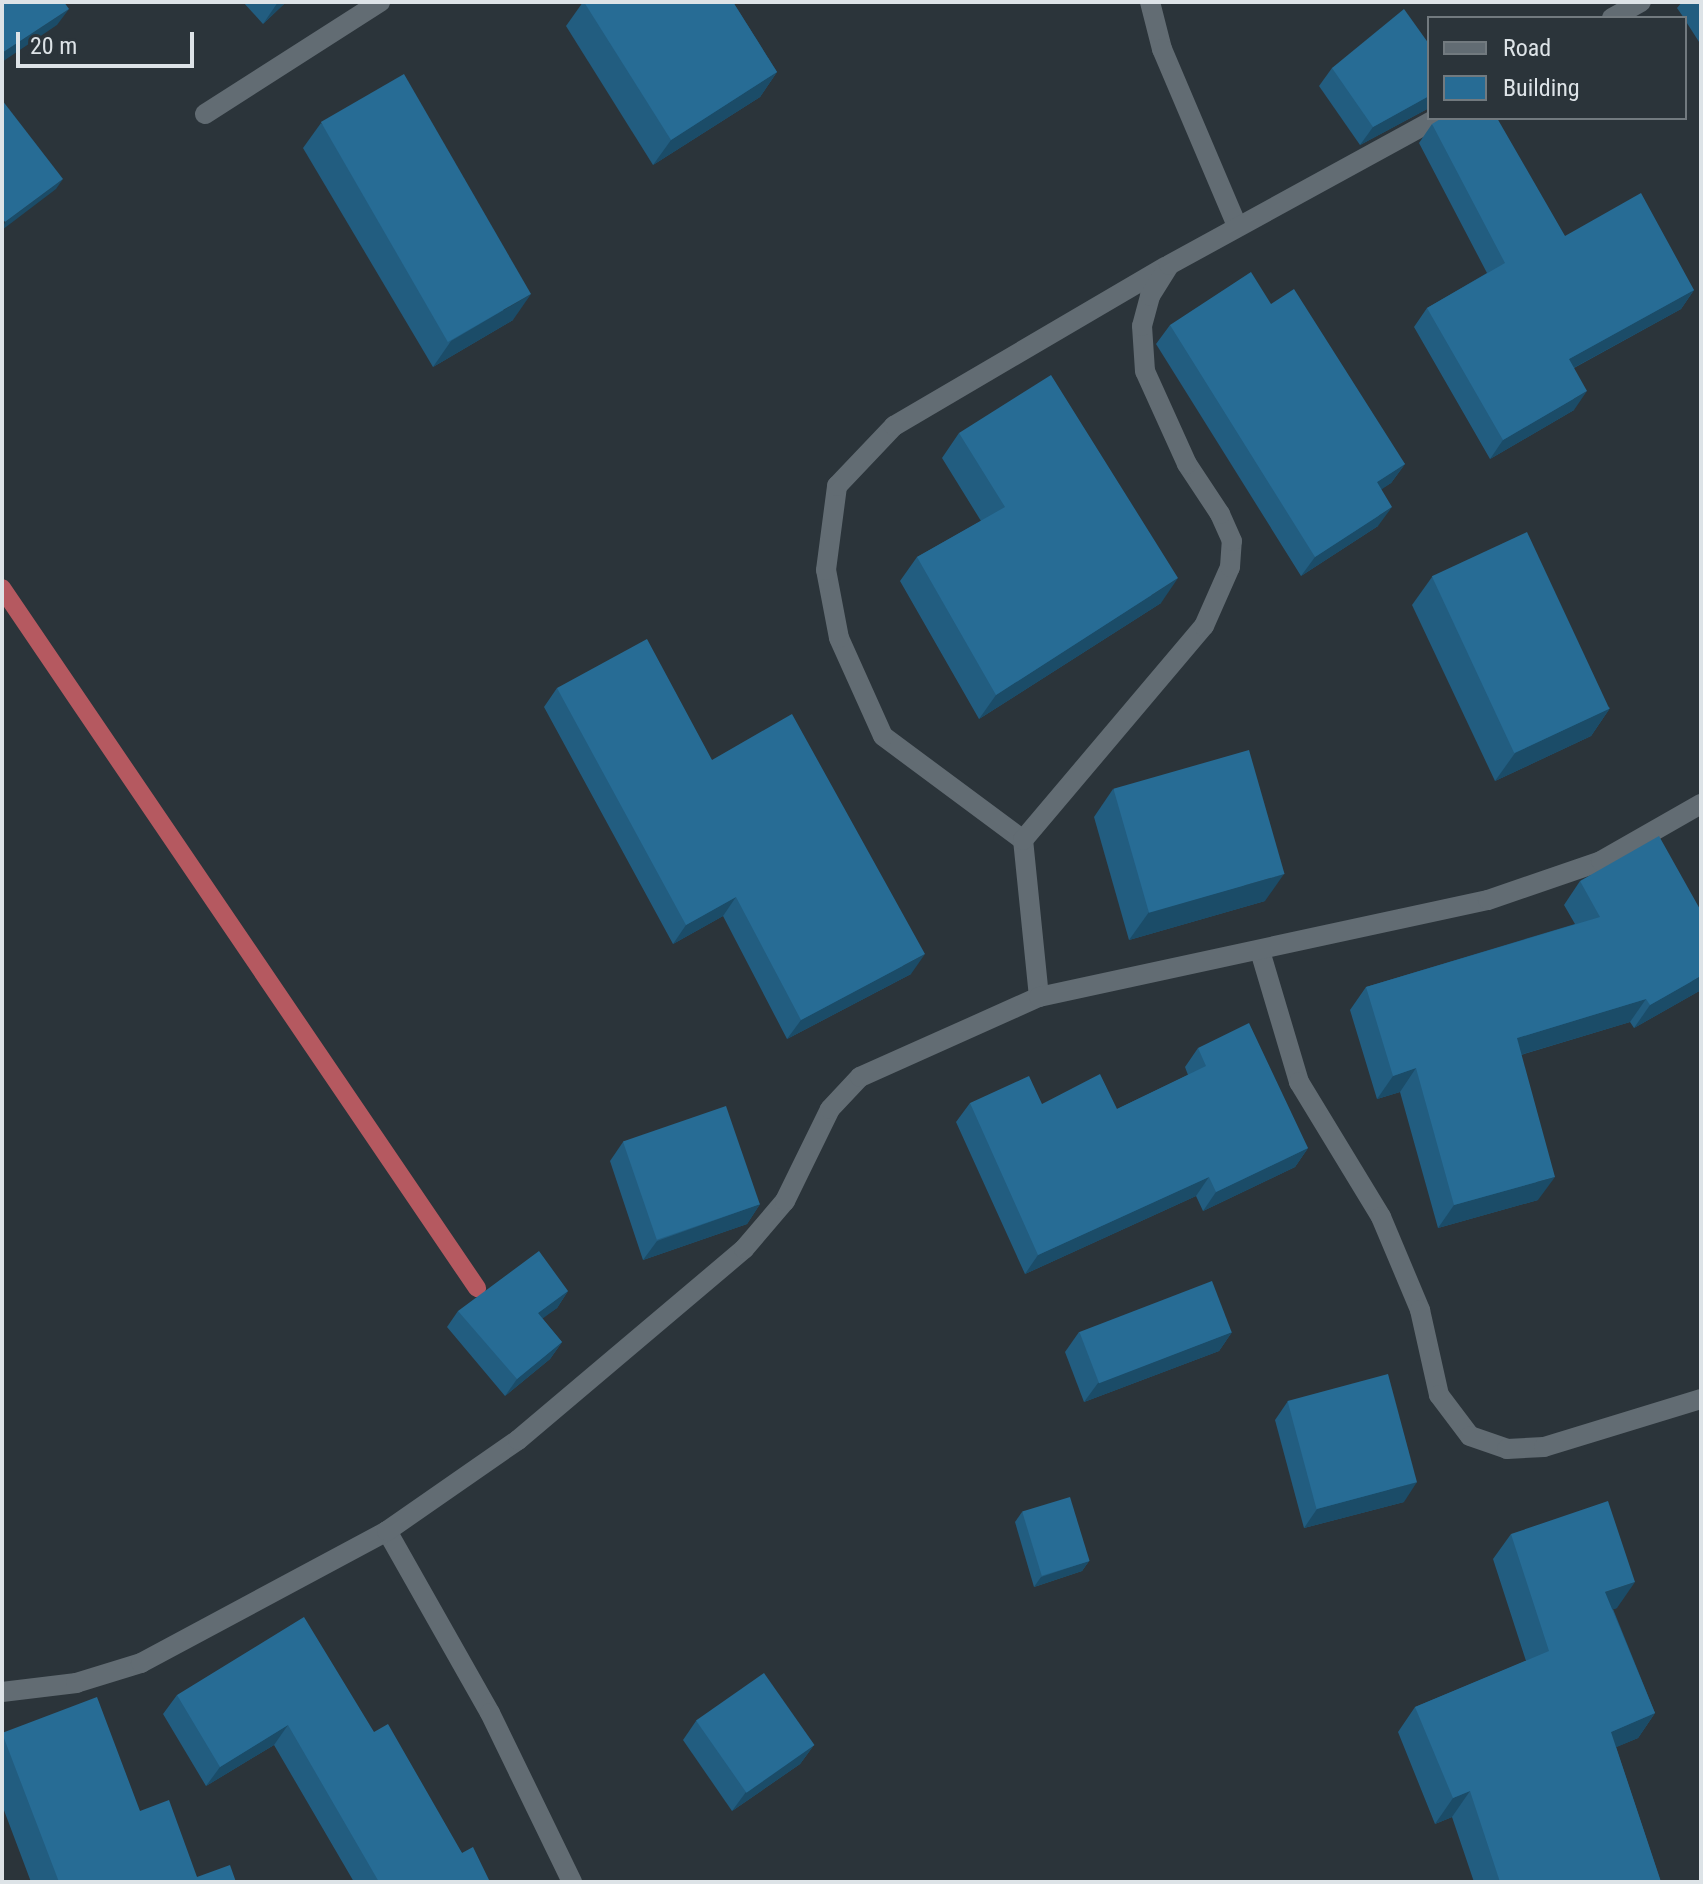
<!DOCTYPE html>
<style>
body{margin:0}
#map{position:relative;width:1703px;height:1884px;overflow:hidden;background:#2b343a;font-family:"Roboto Condensed",sans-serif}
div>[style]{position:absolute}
.stream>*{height:18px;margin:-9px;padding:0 9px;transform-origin:9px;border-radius:9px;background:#b55960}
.minor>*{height:20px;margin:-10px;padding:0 10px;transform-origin:10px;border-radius:10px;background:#626c73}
.wall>*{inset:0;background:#225d80}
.shaded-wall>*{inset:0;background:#1b4c68}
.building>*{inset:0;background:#276c95;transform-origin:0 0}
span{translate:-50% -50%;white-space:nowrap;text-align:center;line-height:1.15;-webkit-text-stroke:8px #2b343a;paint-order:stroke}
.frame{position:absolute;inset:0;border:4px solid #dde3e7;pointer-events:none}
.legend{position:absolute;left:1427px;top:16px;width:260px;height:104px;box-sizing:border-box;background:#2b343a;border:2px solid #727a7f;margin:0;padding:10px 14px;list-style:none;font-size:24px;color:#dde3e7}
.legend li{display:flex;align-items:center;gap:16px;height:40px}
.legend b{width:40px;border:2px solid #727a7f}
.scale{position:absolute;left:16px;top:32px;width:178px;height:36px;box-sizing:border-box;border:4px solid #dde3e7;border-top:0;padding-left:10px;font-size:24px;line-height:28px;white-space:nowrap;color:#dde3e7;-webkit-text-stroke:6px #2b343a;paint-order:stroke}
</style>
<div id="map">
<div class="stream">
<div style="left:2px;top:588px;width:846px;rotate:55.84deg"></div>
</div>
<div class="minor">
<div style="left:1150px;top:2px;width:49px;rotate:75.7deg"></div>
<div style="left:1162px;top:49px;width:192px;rotate:67deg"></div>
<div style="left:1612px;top:18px;width:33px;rotate:-29deg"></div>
<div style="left:205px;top:114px;width:208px;rotate:-32.6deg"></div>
<div style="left:1023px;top:840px;width:174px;rotate:-143.4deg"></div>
<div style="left:883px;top:736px;width:107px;rotate:-114.2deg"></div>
<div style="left:839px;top:638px;width:69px;rotate:-100.8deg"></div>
<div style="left:826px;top:570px;width:85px;rotate:-82.5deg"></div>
<div style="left:837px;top:486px;width:83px;rotate:-46.5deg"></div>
<div style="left:894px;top:426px;width:314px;rotate:-30.4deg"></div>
<div style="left:1260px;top:951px;width:137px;rotate:73.4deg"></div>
<div style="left:1299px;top:1082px;width:158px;rotate:58.7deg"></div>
<div style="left:1381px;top:1217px;width:101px;rotate:67.2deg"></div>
<div style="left:1420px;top:1310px;width:87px;rotate:77.4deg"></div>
<div style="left:1439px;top:1395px;width:51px;rotate:52.9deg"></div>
<div style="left:1470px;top:1436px;width:39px;rotate:19deg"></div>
<div style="left:1507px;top:1449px;width:37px;rotate:-3deg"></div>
<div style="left:1544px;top:1447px;width:164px;rotate:-17deg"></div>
<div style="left:1039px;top:997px;width:158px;rotate:-95.8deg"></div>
<div style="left:1023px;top:840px;width:280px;rotate:-49.8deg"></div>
<div style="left:1204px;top:626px;width:64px;rotate:-66.2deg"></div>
<div style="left:1230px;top:567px;width:26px;rotate:-86deg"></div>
<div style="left:1232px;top:541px;width:30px;rotate:-114deg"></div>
<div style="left:1220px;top:514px;width:60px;rotate:-123.4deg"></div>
<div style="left:1187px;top:464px;width:102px;rotate:-114.3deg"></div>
<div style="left:1145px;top:371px;width:45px;rotate:-93.8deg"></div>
<div style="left:1142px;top:326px;width:31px;rotate:-75deg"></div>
<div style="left:1150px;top:296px;width:36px;rotate:-58deg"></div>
<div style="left:1169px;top:265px;width:306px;rotate:-28.7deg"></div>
<div style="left:387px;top:1531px;width:209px;rotate:60.5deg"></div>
<div style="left:490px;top:1713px;width:188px;rotate:64.1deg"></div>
<div style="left:2px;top:1692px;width:75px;rotate:-6.9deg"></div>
<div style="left:76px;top:1683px;width:68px;rotate:-17.1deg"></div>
<div style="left:141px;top:1663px;width:279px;rotate:-28.2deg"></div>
<div style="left:387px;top:1531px;width:160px;rotate:-34.8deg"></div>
<div style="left:518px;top:1440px;width:296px;rotate:-40.2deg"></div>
<div style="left:744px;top:1249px;width:63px;rotate:-49.5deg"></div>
<div style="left:785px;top:1201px;width:102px;rotate:-63.9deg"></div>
<div style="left:830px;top:1109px;width:44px;rotate:-46.8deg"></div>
<div style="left:860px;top:1077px;width:196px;rotate:-24.1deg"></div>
<div style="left:1039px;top:997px;width:459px;rotate:-12.2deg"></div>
<div style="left:1488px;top:900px;width:120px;rotate:-19deg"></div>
<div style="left:1601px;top:861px;width:115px;rotate:-29.7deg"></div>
</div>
<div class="wall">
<div style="clip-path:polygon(243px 2px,286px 2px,263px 24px)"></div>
<div style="clip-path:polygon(583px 2px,733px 2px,777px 72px,760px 97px,653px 165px,566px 26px)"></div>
<div style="clip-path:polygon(1682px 2px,1701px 2px,1701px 45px,1685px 20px,1685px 18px,1684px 18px,1677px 8px)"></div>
<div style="clip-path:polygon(1429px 44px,1429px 108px,1360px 145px,1319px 86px,1332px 68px)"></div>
<div style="clip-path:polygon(321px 123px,513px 320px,433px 367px,303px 148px)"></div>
<div style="clip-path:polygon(1432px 124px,1565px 236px,1694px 290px,1681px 309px,1574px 368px,1574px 410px,1490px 459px,1414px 327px,1427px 308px,1487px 273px,1419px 143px)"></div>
<div style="clip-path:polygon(1271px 304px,1405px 464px,1391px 483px,1381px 489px,1378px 526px,1301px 576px,1156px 344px,1170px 325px)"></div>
<div style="clip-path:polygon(959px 433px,1161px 603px,979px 719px,900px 581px,917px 557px,981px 521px,942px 458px)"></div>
<div style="clip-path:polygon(1432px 577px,1610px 708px,1591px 736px,1495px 781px,1412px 605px)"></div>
<div style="clip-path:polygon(557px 688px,712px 760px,911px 974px,787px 1039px,723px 916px,673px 944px,544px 707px)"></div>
<div style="clip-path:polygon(1113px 789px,1265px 901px,1129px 940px,1094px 817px)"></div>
<div style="clip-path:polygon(1580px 881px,1701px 990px,1634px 1028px,1630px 1022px,1521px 1055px,1538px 1200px,1438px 1228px,1400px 1092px,1377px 1099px,1350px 1010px,1366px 987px,1575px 924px,1564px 905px)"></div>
<div style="clip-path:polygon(1198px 1048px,1308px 1148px,1295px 1167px,1203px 1211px,1196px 1196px,1025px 1274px,956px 1122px,970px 1103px,1042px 1104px,1117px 1109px,1188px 1075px,1185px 1067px)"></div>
<div style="clip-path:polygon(623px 1142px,760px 1204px,747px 1224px,643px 1260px,610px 1161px)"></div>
<div style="clip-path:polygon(568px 1291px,557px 1308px,542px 1318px,562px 1342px,550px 1359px,505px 1396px,447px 1327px,458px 1311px)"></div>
<div style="clip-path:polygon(1079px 1332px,1232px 1332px,1219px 1351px,1084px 1402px,1065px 1352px)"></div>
<div style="clip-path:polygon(1288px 1401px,1404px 1502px,1304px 1528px,1275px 1420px)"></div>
<div style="clip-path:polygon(1022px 1512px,1089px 1561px,1082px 1571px,1034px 1587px,1015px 1522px)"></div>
<div style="clip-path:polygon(1511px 1534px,1617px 1608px,1613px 1609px,1655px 1713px,1638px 1738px,1616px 1747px,1661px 1882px,1474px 1882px,1452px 1817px,1435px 1824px,1398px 1732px,1415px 1707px,1526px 1661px,1493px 1559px)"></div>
<div style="clip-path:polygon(177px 1695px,374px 1732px,462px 1853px,490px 1882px,354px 1882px,274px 1745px,206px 1786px,163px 1714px)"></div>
<div style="clip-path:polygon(696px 1721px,814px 1745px,800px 1764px,732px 1811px,683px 1740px)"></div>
<div style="clip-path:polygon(2px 1733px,140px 1811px,197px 1877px,236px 1882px,31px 1882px,2px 1805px)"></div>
</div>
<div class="shaded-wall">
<div style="clip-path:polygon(278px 2px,286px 2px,263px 24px)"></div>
<div style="clip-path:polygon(69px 9px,57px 25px,2px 62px,2px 53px)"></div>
<div style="clip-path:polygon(777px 72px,760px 97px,653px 165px,671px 140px)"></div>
<div style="clip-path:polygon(1429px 96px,1429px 108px,1360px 145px,1373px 127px)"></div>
<div style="clip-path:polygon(63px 179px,56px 189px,2px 230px,5px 222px)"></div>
<div style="clip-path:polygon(1694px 290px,1681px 309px,1555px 378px,1569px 359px)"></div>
<div style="clip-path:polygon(531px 294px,513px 320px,433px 367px,451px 341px)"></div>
<div style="clip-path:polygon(1587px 391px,1574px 410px,1490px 459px,1503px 440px)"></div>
<div style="clip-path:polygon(1405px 464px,1391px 483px,1363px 502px,1377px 482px)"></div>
<div style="clip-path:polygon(1392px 507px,1378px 526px,1301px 576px,1315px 557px)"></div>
<div style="clip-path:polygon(1178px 578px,1161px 603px,979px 719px,996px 695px)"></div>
<div style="clip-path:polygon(1610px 708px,1591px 736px,1495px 781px,1515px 753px)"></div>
<div style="clip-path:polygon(1284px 874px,1265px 901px,1129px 940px,1149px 912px)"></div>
<div style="clip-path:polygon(736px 897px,723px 916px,673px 944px,686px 925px)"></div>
<div style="clip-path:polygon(925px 954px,911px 974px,787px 1039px,801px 1020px)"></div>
<div style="clip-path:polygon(1701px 976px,1701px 990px,1634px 1028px,1650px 1005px)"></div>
<div style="clip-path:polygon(1646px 999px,1630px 1022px,1500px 1061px,1517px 1038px)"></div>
<div style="clip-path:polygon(1416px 1068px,1400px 1092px,1377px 1099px,1393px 1076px)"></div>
<div style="clip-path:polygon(1308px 1148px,1295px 1167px,1203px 1211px,1216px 1192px)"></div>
<div style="clip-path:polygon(1209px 1177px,1196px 1196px,1025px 1274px,1038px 1255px)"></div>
<div style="clip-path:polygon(1555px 1177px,1538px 1200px,1438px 1228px,1454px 1205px)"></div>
<div style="clip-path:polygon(760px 1204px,747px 1224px,643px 1260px,657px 1241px)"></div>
<div style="clip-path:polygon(568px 1291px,557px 1308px,527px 1330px,538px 1313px)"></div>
<div style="clip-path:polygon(1232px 1332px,1219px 1351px,1084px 1402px,1098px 1383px)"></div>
<div style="clip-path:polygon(562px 1342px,550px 1359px,505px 1396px,517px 1379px)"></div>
<div style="clip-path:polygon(1417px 1482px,1404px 1502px,1304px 1528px,1317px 1509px)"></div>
<div style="clip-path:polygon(1089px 1561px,1082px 1571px,1034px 1587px,1041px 1577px)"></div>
<div style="clip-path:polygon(1635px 1582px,1617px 1608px,1588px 1617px,1605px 1592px)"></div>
<div style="clip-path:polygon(1655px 1713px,1638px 1738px,1593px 1757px,1611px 1732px)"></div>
<div style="clip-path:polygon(288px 1725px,274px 1745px,206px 1786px,220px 1767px)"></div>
<div style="clip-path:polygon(814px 1745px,800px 1764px,732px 1811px,746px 1792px)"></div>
<div style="clip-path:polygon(1470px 1791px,1452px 1817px,1435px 1824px,1453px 1798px)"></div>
</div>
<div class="building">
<div style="clip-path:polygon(2px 2px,64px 2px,69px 9px,2px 53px)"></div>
<div style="clip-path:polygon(584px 2px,733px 2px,777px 72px,671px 140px)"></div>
<div style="clip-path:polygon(1404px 9px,1429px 44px,1429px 96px,1373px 127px,1332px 68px)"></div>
<div style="left:404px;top:74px;width:254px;height:96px;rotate:60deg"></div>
<div style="clip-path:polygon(2px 100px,63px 179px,5px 222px,2px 218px)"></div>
<div style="clip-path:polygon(1442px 118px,1482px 118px,1484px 120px,1487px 118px,1497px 118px,1565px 236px,1641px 193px,1694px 290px,1569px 359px,1587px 391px,1503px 440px,1427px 308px,1505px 263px,1432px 124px)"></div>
<div style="clip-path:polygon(1251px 272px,1271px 304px,1294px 289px,1405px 464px,1377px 482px,1392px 507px,1315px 557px,1170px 325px)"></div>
<div style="clip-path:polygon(1051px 375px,1178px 578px,996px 695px,917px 557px,1005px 507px,959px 433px)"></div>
<div style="left:1527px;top:532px;width:195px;height:105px;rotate:65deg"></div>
<div style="clip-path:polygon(647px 639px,712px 760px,792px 714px,925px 954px,801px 1020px,736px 897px,686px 925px,557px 688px)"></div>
<div style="left:1249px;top:750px;width:129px;height:141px;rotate:74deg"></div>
<div style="clip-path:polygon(1659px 836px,1701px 911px,1701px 976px,1650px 1005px,1646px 999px,1517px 1038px,1555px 1177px,1454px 1205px,1416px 1068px,1393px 1076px,1366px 987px,1600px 917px,1580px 881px)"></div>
<div style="clip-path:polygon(1249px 1023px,1308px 1148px,1216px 1192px,1209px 1177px,1038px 1255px,970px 1103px,1029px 1076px,1042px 1104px,1100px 1074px,1117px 1109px,1206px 1066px,1198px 1048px)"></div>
<div style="left:726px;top:1106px;width:104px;height:109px;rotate:71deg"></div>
<div style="clip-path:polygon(539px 1251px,568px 1291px,538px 1313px,562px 1342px,517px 1379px,458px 1311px)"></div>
<div style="left:1212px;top:1281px;width:55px;height:142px;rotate:69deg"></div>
<div style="left:1388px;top:1374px;width:112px;height:104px;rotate:75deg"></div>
<div style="left:1070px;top:1497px;width:67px;height:50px;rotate:73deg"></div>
<div style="clip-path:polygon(1608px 1501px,1635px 1582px,1605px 1592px,1655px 1713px,1611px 1732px,1661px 1882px,1500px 1882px,1470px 1791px,1453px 1798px,1415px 1707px,1549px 1651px,1511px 1534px)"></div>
<div style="clip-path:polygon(304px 1617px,374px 1732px,388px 1724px,462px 1853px,473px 1847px,490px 1882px,379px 1882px,288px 1725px,220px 1767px,177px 1695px)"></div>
<div style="left:764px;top:1673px;width:88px;height:83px;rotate:55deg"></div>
<div style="clip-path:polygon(97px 1697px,140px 1811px,169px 1800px,197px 1877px,230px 1865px,236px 1882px,59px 1882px,2px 1733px)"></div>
</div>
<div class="frame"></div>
<ul class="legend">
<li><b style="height:10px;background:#626c73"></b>Road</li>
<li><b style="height:22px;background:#276c95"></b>Building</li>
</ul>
<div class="scale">20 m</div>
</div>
